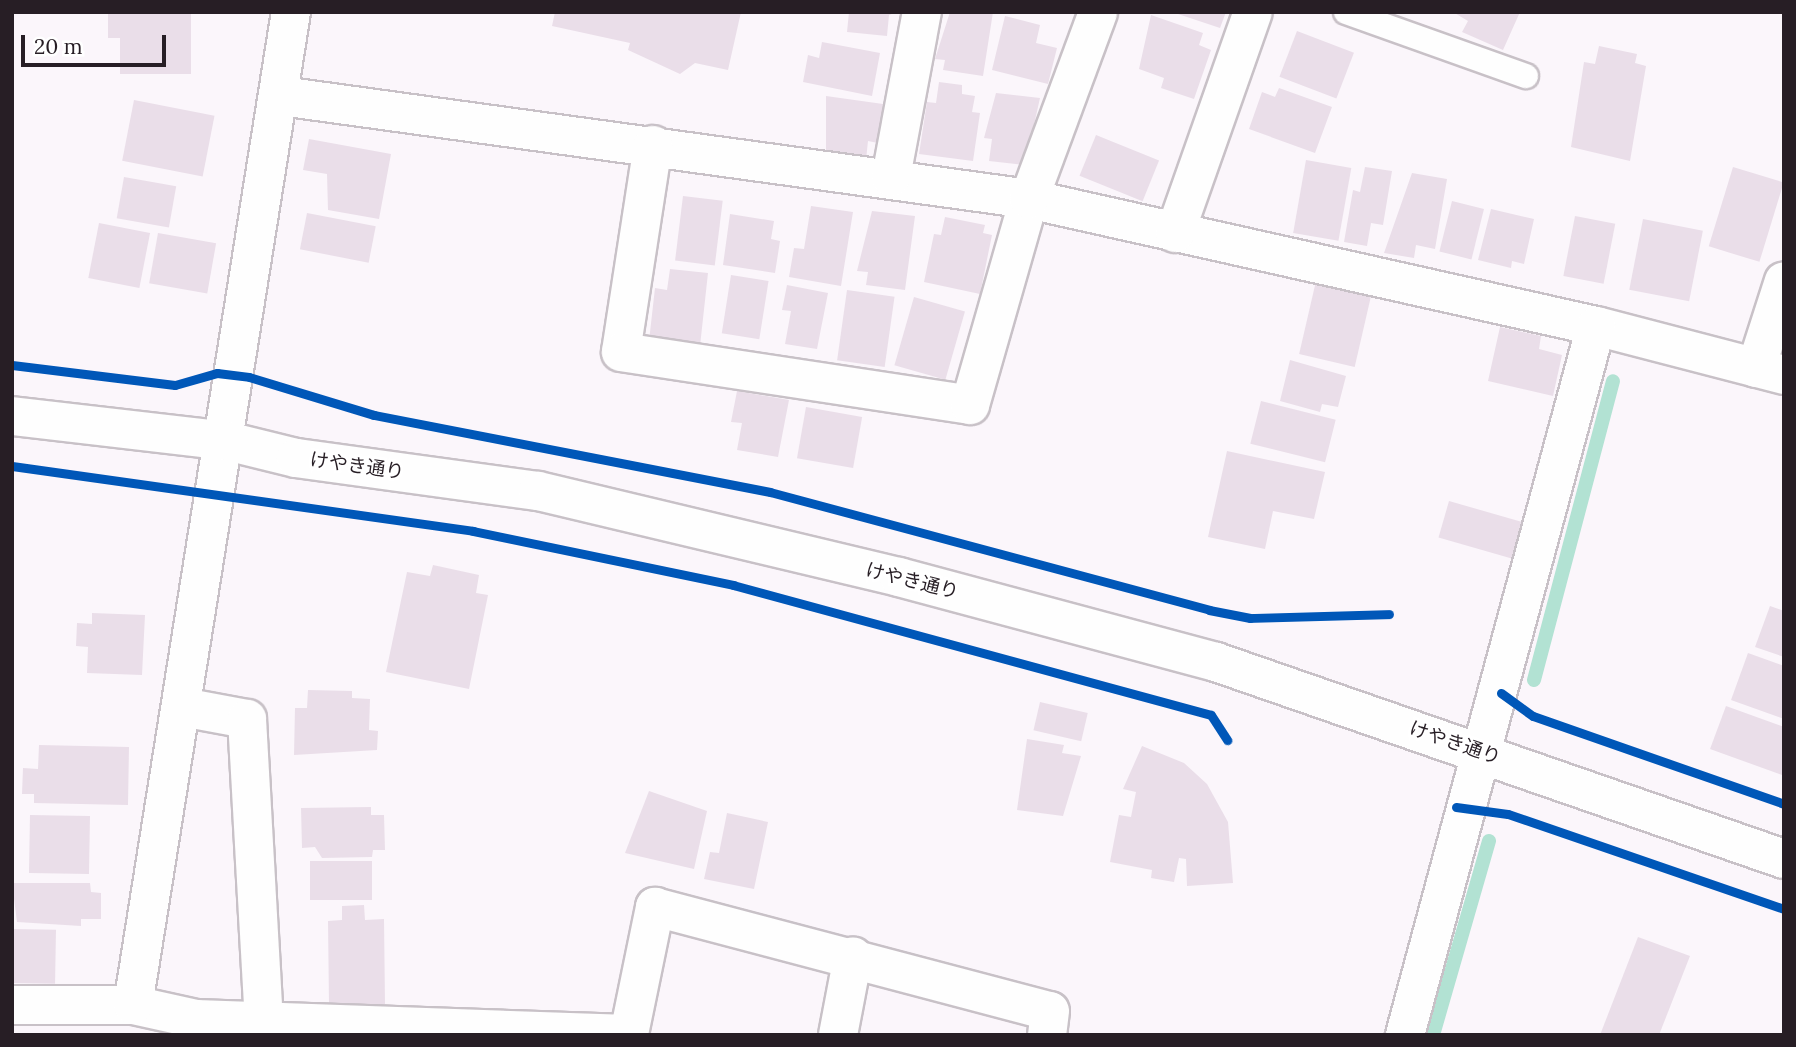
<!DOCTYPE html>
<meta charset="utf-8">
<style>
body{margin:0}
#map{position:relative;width:1796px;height:1047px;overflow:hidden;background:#fbf6fb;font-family:Lora,"Noto Sans JP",serif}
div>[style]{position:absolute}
.stream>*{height:14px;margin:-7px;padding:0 7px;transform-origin:7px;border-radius:7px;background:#b2e2d3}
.building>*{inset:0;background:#eadee9;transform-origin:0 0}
.roads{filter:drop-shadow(2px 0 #c8c1c7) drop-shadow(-2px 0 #c8c1c7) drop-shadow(0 2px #c8c1c7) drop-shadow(0 -2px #c8c1c7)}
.service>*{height:24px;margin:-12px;padding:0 12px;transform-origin:12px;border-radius:12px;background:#fefefe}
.minor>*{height:38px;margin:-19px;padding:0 19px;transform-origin:19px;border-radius:19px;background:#fefefe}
.tertiary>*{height:38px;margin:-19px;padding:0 19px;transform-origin:19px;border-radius:19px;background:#fefefe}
.cycleway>*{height:9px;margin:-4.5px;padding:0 4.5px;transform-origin:4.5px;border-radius:4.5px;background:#0057b8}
span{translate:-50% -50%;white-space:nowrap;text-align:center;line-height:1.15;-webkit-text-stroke:6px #fff;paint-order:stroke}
.street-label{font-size:19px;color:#271e25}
.frame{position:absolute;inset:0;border:14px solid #271e25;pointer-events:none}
.scale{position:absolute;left:21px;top:35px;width:145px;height:32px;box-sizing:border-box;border:4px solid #271e25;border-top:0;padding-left:9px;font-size:21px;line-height:24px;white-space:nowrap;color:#271e25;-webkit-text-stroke:5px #fff;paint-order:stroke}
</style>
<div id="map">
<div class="stream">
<div style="left:1534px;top:680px;width:309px;rotate:-75.2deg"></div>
<div style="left:1433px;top:1035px;width:202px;rotate:-73.9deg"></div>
</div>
<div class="building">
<div style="clip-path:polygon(108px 12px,191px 12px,191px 74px,120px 74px,120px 38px,108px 38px)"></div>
<div style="clip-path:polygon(555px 12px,741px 12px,728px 70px,695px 63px,680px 74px,628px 50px,630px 43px,552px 26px)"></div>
<div style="clip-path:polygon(849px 12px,897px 12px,889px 15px,887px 36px,847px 32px)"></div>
<div style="clip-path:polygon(950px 12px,993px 12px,983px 76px,943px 70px,945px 60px,935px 59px)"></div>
<div style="clip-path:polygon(1172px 12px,1226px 12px,1220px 28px)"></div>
<div style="clip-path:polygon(1453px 12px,1520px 12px,1503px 50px,1462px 32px,1468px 21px)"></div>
<div style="clip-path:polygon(1151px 15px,1203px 33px,1199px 45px,1211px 50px,1194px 99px,1161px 88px,1164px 78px,1139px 69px)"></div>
<div style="clip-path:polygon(1005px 16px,1040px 25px,1036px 43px,1057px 48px,1048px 84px,992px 70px)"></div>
<div style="left:1297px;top:31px;width:61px;height:49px;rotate:21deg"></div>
<div style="clip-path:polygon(822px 42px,880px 53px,872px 96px,803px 82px,808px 55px,819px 58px)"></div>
<div style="clip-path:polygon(1599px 46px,1637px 54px,1635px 63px,1646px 66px,1630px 161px,1571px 147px,1584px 62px,1595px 64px)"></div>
<div style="clip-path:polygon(939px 82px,962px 85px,962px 94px,975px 96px,972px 112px,980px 113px,973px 161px,919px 154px,927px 102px,936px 103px)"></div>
<div style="clip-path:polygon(1279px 88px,1332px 107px,1315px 153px,1249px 129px,1262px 92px,1275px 97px)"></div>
<div style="clip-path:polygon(996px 93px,1040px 98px,1025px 165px,989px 161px,992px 139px,984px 138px)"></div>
<div style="clip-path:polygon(826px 96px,883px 104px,878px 143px,868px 141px,866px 160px,826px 155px)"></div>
<div style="left:134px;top:100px;width:82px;height:62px;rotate:11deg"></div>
<div style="left:1096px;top:135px;width:68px;height:44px;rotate:22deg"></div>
<div style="clip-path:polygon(309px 139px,391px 154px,379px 219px,328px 210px,327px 174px,303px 170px)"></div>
<div style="left:1306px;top:160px;width:46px;height:74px;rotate:10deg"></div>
<div style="clip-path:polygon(1365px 167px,1392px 171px,1383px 225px,1371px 223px,1367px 246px,1344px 242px,1353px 190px,1360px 192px)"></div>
<div style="left:1733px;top:167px;width:53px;height:83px;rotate:17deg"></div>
<div style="clip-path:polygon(1412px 173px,1447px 179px,1435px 249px,1416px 245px,1414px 258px,1384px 253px)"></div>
<div style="left:124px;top:177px;width:53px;height:42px;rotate:10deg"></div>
<div style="left:683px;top:196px;width:40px;height:65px;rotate:7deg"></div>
<div style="left:1452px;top:201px;width:33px;height:52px;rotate:14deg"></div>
<div style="clip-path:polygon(811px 206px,853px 212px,841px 286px,789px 277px,794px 248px,804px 249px)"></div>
<div style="clip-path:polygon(1491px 209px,1534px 219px,1524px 264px,1512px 261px,1511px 268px,1478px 260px)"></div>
<div style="clip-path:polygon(872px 211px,915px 216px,905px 290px,866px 285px,868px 272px,857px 271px)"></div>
<div style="left:307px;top:213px;width:70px;height:37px;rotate:11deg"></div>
<div style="clip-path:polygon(730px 214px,774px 221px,771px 239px,780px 241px,775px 273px,723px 265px)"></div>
<div style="left:1575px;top:216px;width:41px;height:61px;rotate:11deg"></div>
<div style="clip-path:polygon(945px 217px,985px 225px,983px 233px,992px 235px,980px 294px,924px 282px,934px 234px,941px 235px)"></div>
<div style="left:1643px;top:219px;width:61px;height:72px;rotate:11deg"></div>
<div style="left:99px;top:223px;width:52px;height:56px;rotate:11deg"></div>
<div style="left:158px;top:233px;width:59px;height:51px;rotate:10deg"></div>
<div style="clip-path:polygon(670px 269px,708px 273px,700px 346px,649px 341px,655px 288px,667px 290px)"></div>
<div style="left:731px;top:275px;width:38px;height:59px;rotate:9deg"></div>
<div style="left:1316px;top:281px;width:57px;height:75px;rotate:13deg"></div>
<div style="clip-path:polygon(787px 285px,828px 293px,817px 349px,785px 344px,791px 311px,782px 310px)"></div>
<div style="left:847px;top:290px;width:48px;height:71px;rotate:8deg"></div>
<div style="left:914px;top:297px;width:53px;height:71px;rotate:16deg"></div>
<div style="clip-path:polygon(1500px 327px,1541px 336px,1539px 349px,1562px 355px,1553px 396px,1488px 381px)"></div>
<div style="clip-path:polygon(1290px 360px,1346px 376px,1338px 407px,1322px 404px,1320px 412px,1280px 401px)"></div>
<div style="clip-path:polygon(737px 391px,789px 400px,778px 457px,737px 450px,742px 423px,731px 422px)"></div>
<div style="left:1261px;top:401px;width:77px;height:44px;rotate:14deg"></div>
<div style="left:806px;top:407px;width:57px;height:52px;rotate:10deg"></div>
<div style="clip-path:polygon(1227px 451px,1325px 472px,1314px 519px,1273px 511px,1265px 549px,1208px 537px)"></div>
<div style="left:1449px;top:501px;width:77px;height:38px;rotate:16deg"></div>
<div style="clip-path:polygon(433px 565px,479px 575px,476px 593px,488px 595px,469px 689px,386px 672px,407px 572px,430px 576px)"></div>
<div style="clip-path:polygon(1770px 606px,1784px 611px,1784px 657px,1755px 647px)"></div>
<div style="clip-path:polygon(92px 613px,145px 615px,142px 675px,87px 673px,88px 647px,76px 646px,77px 623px,92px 624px)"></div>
<div style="clip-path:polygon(1748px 653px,1784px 666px,1784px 719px,1731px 700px)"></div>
<div style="clip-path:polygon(308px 690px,352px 691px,352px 698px,370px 699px,369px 730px,378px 731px,377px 750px,294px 755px,295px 708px,307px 708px)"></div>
<div style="left:1040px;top:702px;width:49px;height:29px;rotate:13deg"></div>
<div style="clip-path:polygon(1726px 706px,1784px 727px,1782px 775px,1710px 749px)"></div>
<div style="clip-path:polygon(1027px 739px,1064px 745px,1062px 753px,1081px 756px,1063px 816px,1017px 810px)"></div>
<div style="clip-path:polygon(39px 745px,129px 747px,128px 805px,34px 803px,34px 794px,22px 794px,23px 768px,38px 769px)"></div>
<div style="clip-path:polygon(1142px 746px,1184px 763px,1207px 784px,1228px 822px,1233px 883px,1187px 886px,1186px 859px,1179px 858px,1174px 882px,1151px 878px,1152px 870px,1110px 862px,1119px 815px,1131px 817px,1136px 792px,1123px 789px)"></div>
<div style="clip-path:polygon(649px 791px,707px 811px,694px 869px,625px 853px)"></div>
<div style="clip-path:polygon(371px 807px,371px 815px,384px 815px,385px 850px,373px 850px,372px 857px,322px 858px,315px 847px,302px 848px,301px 808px)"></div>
<div style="clip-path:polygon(727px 813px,768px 822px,754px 889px,704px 879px,710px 852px,719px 853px)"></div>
<div style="left:30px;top:815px;width:60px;height:58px;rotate:1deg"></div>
<div style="left:310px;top:861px;width:62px;height:39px"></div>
<div style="clip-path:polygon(12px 883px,90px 883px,91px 892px,101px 893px,101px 919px,81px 919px,81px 926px,17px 922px)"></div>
<div style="clip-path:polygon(364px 905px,365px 920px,384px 919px,385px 1004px,329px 1005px,328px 921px,342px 920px,342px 906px)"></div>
<div style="left:12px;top:929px;width:44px;height:54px;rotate:1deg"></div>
<div style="clip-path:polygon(1638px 937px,1690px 956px,1659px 1035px,1600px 1035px)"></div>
</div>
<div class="roads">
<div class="service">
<div style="left:1346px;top:12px;width:191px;rotate:19.6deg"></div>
</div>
<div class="minor">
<div style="left:281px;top:96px;width:755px;rotate:7.84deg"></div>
<div style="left:1029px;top:199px;width:581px;rotate:12.63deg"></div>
<div style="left:1596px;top:326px;width:194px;rotate:14.6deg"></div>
<div style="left:653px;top:145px;width:209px;rotate:98.8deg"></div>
<div style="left:621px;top:352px;width:353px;rotate:8.6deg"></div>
<div style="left:970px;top:405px;width:214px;rotate:-74deg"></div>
<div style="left:1029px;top:199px;width:199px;rotate:-69.7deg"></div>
<div style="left:891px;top:177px;width:168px;rotate:-79.4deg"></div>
<div style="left:1175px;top:233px;width:234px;rotate:-70.6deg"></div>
<div style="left:1756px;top:368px;width:91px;rotate:-72.2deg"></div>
<div style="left:182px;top:707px;width:66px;rotate:10.5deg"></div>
<div style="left:247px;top:719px;width:301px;rotate:86.8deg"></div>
<div style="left:12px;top:1005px;width:121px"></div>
<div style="left:133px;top:1005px;width:65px;rotate:12.5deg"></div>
<div style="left:196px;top:1019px;width:433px;rotate:2deg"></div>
<div style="left:629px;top:1034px;width:130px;rotate:-78.4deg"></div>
<div style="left:655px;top:907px;width:408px;rotate:14.8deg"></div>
<div style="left:1050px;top:1011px;width:24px;rotate:97deg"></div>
<div style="left:133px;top:1005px;width:1005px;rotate:-80.96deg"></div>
<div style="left:838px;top:1035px;width:80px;rotate:-79.2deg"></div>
<div style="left:1405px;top:1035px;width:734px;rotate:-74.92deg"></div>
</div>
<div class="tertiary">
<div style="left:12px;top:416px;width:216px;rotate:6.6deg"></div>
<div style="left:227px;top:441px;width:71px;rotate:13.8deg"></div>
<div style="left:296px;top:458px;width:244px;rotate:7.8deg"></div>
<div style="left:538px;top:491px;width:371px;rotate:13.4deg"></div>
<div style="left:899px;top:577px;width:328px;rotate:15deg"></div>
<div style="left:1216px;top:662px;width:601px;rotate:19.13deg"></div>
</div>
</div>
<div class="cycleway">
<div style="left:12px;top:365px;width:164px;rotate:7deg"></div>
<div style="left:175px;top:385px;width:44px;rotate:-15.9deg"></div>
<div style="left:217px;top:373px;width:32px;rotate:7deg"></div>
<div style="left:249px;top:377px;width:131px;rotate:16.9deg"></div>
<div style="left:374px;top:415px;width:403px;rotate:11deg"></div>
<div style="left:770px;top:492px;width:455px;rotate:15deg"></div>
<div style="left:1209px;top:610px;width:42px;rotate:11deg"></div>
<div style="left:1250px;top:618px;width:139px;rotate:-1.6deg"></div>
<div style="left:12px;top:466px;width:466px;rotate:8deg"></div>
<div style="left:473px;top:531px;width:266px;rotate:11.7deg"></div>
<div style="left:733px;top:585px;width:495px;rotate:15.2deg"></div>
<div style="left:1211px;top:715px;width:30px;rotate:57deg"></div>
<div style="left:1501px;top:693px;width:39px;rotate:36deg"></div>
<div style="left:1533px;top:716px;width:266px;rotate:19.3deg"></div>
<div style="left:1456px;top:807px;width:52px;rotate:7.7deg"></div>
<div style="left:1508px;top:814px;width:292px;rotate:19deg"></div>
</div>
<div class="street-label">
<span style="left:357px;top:466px;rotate:8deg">けやき通り</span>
<span style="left:912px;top:581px;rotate:14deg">けやき通り</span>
<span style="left:1455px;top:743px;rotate:19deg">けやき通り</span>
</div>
<div class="frame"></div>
<div class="scale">20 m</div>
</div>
